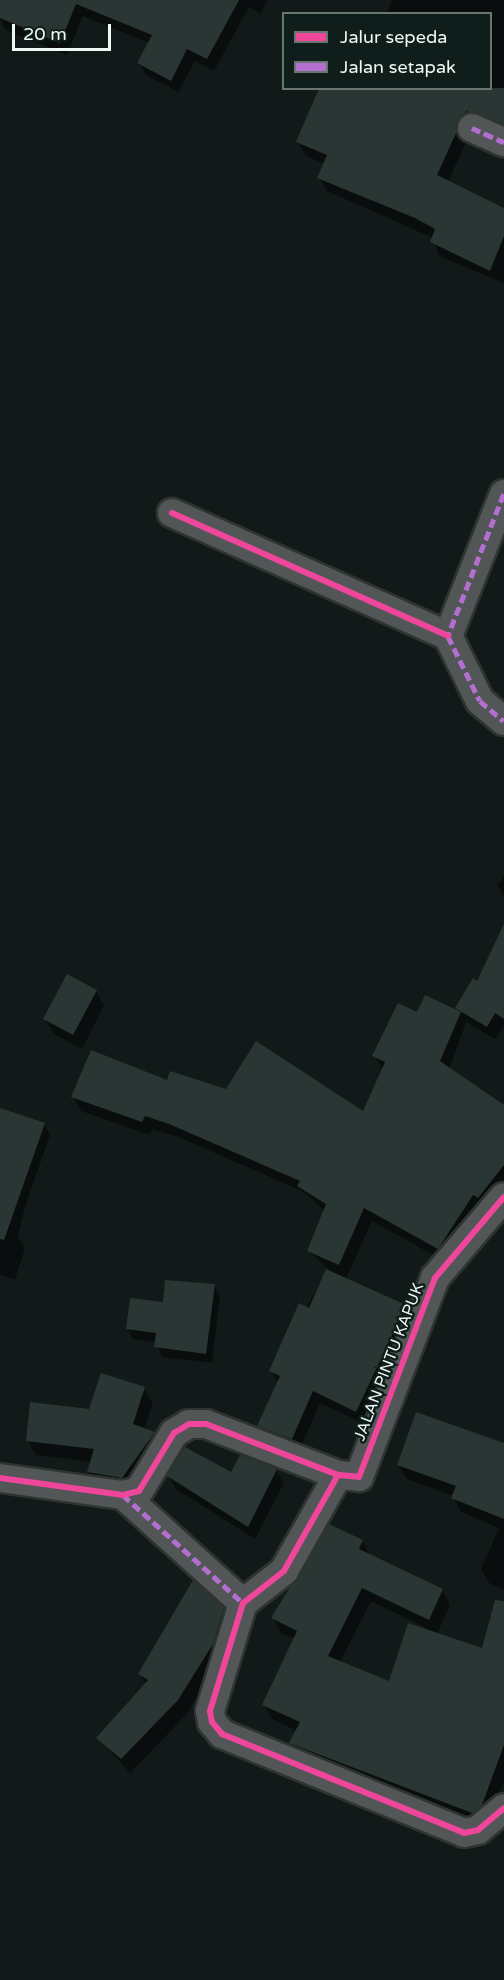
<!DOCTYPE html>
<style>
body{margin:0}
#map{position:relative;width:504px;height:1980px;overflow:hidden;background:#121a19;font-family:"Varela Round",sans-serif}
div>[style]{position:absolute}
.shadow>*{inset:0;background:#0007}
.building>*{inset:0;background:#2a3633;transform-origin:0 0}
.roads{filter:drop-shadow(2px 0 #2d3432) drop-shadow(-2px 0 #2d3432) drop-shadow(0 2px #2d3432) drop-shadow(0 -2px #2d3432)}
.minor>*{height:28px;margin:-14px;padding:0 14px;transform-origin:14px;border-radius:14px;background:#535656}
.quiet>*{height:4.5px;margin-top:-2.25px;transform-origin:0;background:repeating-linear-gradient(90deg,#b36fd0 0 9px,transparent 0 13.5px)}
.cycleway>*{height:6px;margin:-3px;padding:0 3px;transform-origin:3px;border-radius:3px;background:#ed469a}
span{translate:-50% -50%;white-space:nowrap;text-align:center;line-height:1.15;-webkit-text-stroke:5px #0f1e1a;paint-order:stroke}
.street-label{font-size:16px;color:#eef8f4}
.legend{position:absolute;left:282px;top:12px;width:210px;height:78px;box-sizing:border-box;background:#0f1e1a;border:2px solid #687571;margin:0;padding:8px 10px;list-style:none;font-size:18px;color:#eef8f4}
.legend li{display:flex;align-items:center;gap:12px;height:30px}
.legend b{width:30px;border:2px solid #687571}
.scale{position:absolute;left:12px;top:24px;width:99px;height:27px;box-sizing:border-box;border:3px solid #eef8f4;border-top:0;padding-left:8px;font-size:18px;line-height:21px;white-space:nowrap;color:#eef8f4;-webkit-text-stroke:4px #0f1e1a;paint-order:stroke}
</style>
<div id="map">
<div class="shadow">
<div style="clip-path:polygon(6px 0,268px 0,260px 14px,249px 7px,214px 71px,195px 61px,178px 92px,146px 75px,139px 63px,149px 43px,83px 16px,67px 55px,6px 30px,0 19px)"></div>
<div style="clip-path:polygon(392px 0,504px 0,504px 134px,474px 124px,448px 182px,504px 208px,504px 283px,439px 256px,433px 238px,327px 191px,319px 178px,325px 164px,306px 156px,298px 142px,318px 88px,490px 88px,490px 14px,386px 14px)"></div>
<div style="clip-path:polygon(504px 876px,504px 896px,497px 885px)"></div>
<div style="clip-path:polygon(504px 928px,504px 1026px,495px 1039px,466px 1022px,449px 1070px,504px 1111px,504px 1197px,446px 1262px,372px 1221px,346px 1279px,405px 1306px,413px 1319px,363px 1423px,320px 1403px,299px 1451px,266px 1439px,259px 1426px,278px 1383px,271px 1371px,328px 1269px,309px 1251px,325px 1211px,302px 1191px,178px 1137px,152px 1129px,150px 1135px,81px 1111px,73px 1097px,168px 1082px,364px 1113px,383px 1070px,374px 1055px,418px 1014px,460px 1013px,457px 1008px,478px 983px)"></div>
<div style="clip-path:polygon(96px 991px,104px 1005px,82px 1049px,54px 1034px,45px 1020px)"></div>
<div style="clip-path:polygon(0 1110px,44px 1124px,50px 1135px,25px 1207px,18px 1236px,25px 1248px,15px 1280px,0 1275px)"></div>
<div style="clip-path:polygon(214px 1285px,220px 1296px,212px 1363px,162px 1357px,156px 1342px,133px 1339px,127px 1328px,164px 1304px)"></div>
<div style="clip-path:polygon(144px 1389px,153px 1403px,144px 1430px,153px 1432px,161px 1447px,130px 1492px,97px 1487px,89px 1472px,92px 1462px,36px 1455px,28px 1441px)"></div>
<div style="clip-path:polygon(504px 1463px,504px 1590px,489px 1583px,481px 1569px,499px 1528px,461px 1512px,453px 1496px,407px 1479px,398px 1465px)"></div>
<div style="clip-path:polygon(276px 1470px,284px 1483px,255px 1539px,176px 1489px,169px 1476px)"></div>
<div style="clip-path:polygon(evenodd,362px 1541px,371px 1557px,442px 1590px,450px 1605px,437px 1634px,483px 1650px,504px 1649px,504px 1782px,481px 1827px,299px 1758px,290px 1743px,297px 1731px,272px 1719px,264px 1705px,295px 1639px,281px 1633px,273px 1618px,362px 1541px,371px 1601px,430px 1630px,390px 1683px,340px 1662px,371px 1601px)"></div>
<div style="clip-path:polygon(223px 1609px,232px 1624px,221px 1659px,186px 1715px,130px 1773px,98px 1738px,146px 1685px,140px 1674px)"></div>
</div>
<div class="building">
<div style="clip-path:polygon(0 0,239px 0,207px 59px,187px 49px,171px 81px,137px 63px,152px 35px,76px 4px,60px 43px,0 18px)"></div>
<div style="clip-path:polygon(319px 88px,504px 88px,504px 124px,466px 111px,437px 175px,504px 208px,504px 236px,490px 271px,430px 242px,435px 229px,415px 218px,317px 178px,327px 155px,296px 142px)"></div>
<div style="clip-path:polygon(504px 924px,504px 1019px,495px 1013px,487px 1027px,455px 1008px,473px 978px,477px 981px)"></div>
<div style="left:67px;top:974px;width:34px;height:51px;rotate:28deg"></div>
<div style="clip-path:polygon(425px 995px,461px 1012px,440px 1061px,504px 1105px,504px 1165px,478px 1198px,473px 1195px,438px 1249px,364px 1208px,339px 1265px,307px 1251px,326px 1204px,297px 1186px,300px 1181px,169px 1124px,145px 1116px,142px 1122px,71px 1097px,91px 1050px,167px 1080px,170px 1071px,226px 1089px,256px 1041px,363px 1111px,385px 1062px,372px 1056px,398px 1003px,417px 1012px)"></div>
<div style="clip-path:polygon(0 1108px,45px 1123px,4px 1240px,0 1239px)"></div>
<div style="clip-path:polygon(326px 1269px,406px 1305px,356px 1412px,313px 1391px,292px 1439px,257px 1426px,280px 1376px,269px 1371px,299px 1303px,309px 1308px)"></div>
<div style="clip-path:polygon(165px 1280px,215px 1284px,206px 1354px,154px 1347px,156px 1333px,126px 1329px,130px 1298px,163px 1302px)"></div>
<div style="clip-path:polygon(101px 1373px,145px 1387px,133px 1424px,155px 1432px,122px 1478px,87px 1472px,94px 1449px,26px 1441px,30px 1402px,89px 1409px)"></div>
<div style="clip-path:polygon(416px 1412px,504px 1443px,504px 1519px,451px 1498px,456px 1486px,397px 1465px)"></div>
<div style="clip-path:polygon(185px 1447px,231px 1472px,240px 1455px,277px 1469px,248px 1527px,167px 1476px)"></div>
<div style="clip-path:polygon(329px 1524px,363px 1540px,359px 1549px,443px 1589px,429px 1620px,362px 1588px,328px 1656px,389px 1681px,408px 1623px,482px 1648px,495px 1600px,504px 1601px,504px 1745px,482px 1805px,472px 1813px,289px 1743px,300px 1722px,262px 1705px,297px 1631px,271px 1618px)"></div>
<div style="clip-path:polygon(193px 1580px,224px 1608px,213px 1644px,178px 1700px,121px 1759px,96px 1738px,148px 1680px,138px 1674px)"></div>
</div>
<div class="roads">
<div class="minor">
<div style="left:472px;top:128px;width:35px;rotate:24deg"></div>
<div style="left:504px;top:494px;width:153px;rotate:111.5deg"></div>
<div style="left:448px;top:636px;width:72px;rotate:63.8deg"></div>
<div style="left:480px;top:701px;width:31px;rotate:40deg"></div>
<div style="left:172px;top:513px;width:302px;rotate:24deg"></div>
<div style="left:338px;top:1475px;width:110px;rotate:119.4deg"></div>
<div style="left:284px;top:1571px;width:52px;rotate:142deg"></div>
<div style="left:243px;top:1603px;width:113px;rotate:107deg"></div>
<div style="left:210px;top:1711px;width:11px;rotate:80deg"></div>
<div style="left:212px;top:1722px;width:16px;rotate:50deg"></div>
<div style="left:222px;top:1734px;width:261px;rotate:22.2deg"></div>
<div style="left:464px;top:1833px;width:14px;rotate:-12deg"></div>
<div style="left:478px;top:1830px;width:34px;rotate:-40deg"></div>
<div style="left:0;top:1478px;width:124px;rotate:7.9deg"></div>
<div style="left:123px;top:1495px;width:16px;rotate:-14deg"></div>
<div style="left:139px;top:1491px;width:68px;rotate:-58.9deg"></div>
<div style="left:174px;top:1433px;width:17px;rotate:-31deg"></div>
<div style="left:189px;top:1424px;width:17px"></div>
<div style="left:206px;top:1424px;width:142px;rotate:21.1deg"></div>
<div style="left:338px;top:1475px;width:21px;rotate:5deg"></div>
<div style="left:359px;top:1477px;width:213px;rotate:-69.1deg"></div>
<div style="left:435px;top:1278px;width:106px;rotate:-49.6deg"></div>
<div style="left:123px;top:1495px;width:161px;rotate:42deg"></div>
</div>
</div>
<div class="quiet">
<div style="left:472px;top:128px;width:35px;rotate:24deg"></div>
<div style="left:504px;top:494px;width:153px;rotate:111.5deg"></div>
<div style="left:448px;top:636px;width:72px;rotate:63.8deg"></div>
<div style="left:480px;top:701px;width:31px;rotate:40deg"></div>
<div style="left:123px;top:1495px;width:161px;rotate:42deg"></div>
</div>
<div class="cycleway">
<div style="left:172px;top:513px;width:302px;rotate:24deg"></div>
<div style="left:338px;top:1475px;width:110px;rotate:119.4deg"></div>
<div style="left:284px;top:1571px;width:52px;rotate:142deg"></div>
<div style="left:243px;top:1603px;width:113px;rotate:107deg"></div>
<div style="left:210px;top:1711px;width:11px;rotate:80deg"></div>
<div style="left:212px;top:1722px;width:16px;rotate:50deg"></div>
<div style="left:222px;top:1734px;width:261px;rotate:22.2deg"></div>
<div style="left:464px;top:1833px;width:14px;rotate:-12deg"></div>
<div style="left:478px;top:1830px;width:34px;rotate:-40deg"></div>
<div style="left:0;top:1478px;width:124px;rotate:7.9deg"></div>
<div style="left:123px;top:1495px;width:16px;rotate:-14deg"></div>
<div style="left:139px;top:1491px;width:68px;rotate:-58.9deg"></div>
<div style="left:174px;top:1433px;width:17px;rotate:-31deg"></div>
<div style="left:189px;top:1424px;width:17px"></div>
<div style="left:206px;top:1424px;width:142px;rotate:21.1deg"></div>
<div style="left:338px;top:1475px;width:21px;rotate:5deg"></div>
<div style="left:359px;top:1477px;width:213px;rotate:-69.1deg"></div>
<div style="left:435px;top:1278px;width:106px;rotate:-49.6deg"></div>
</div>
<div class="street-label">
<span style="left:389px;top:1362px;rotate:-69deg">JALAN PINTU KAPUK</span>
</div>
<ul class="legend">
<li><b style="height:8px;background:#ed469a"></b>Jalur sepeda</li>
<li><b style="height:8px;background:#b36fd0"></b>Jalan setapak</li>
</ul>
<div class="scale">20 m</div>
</div>
